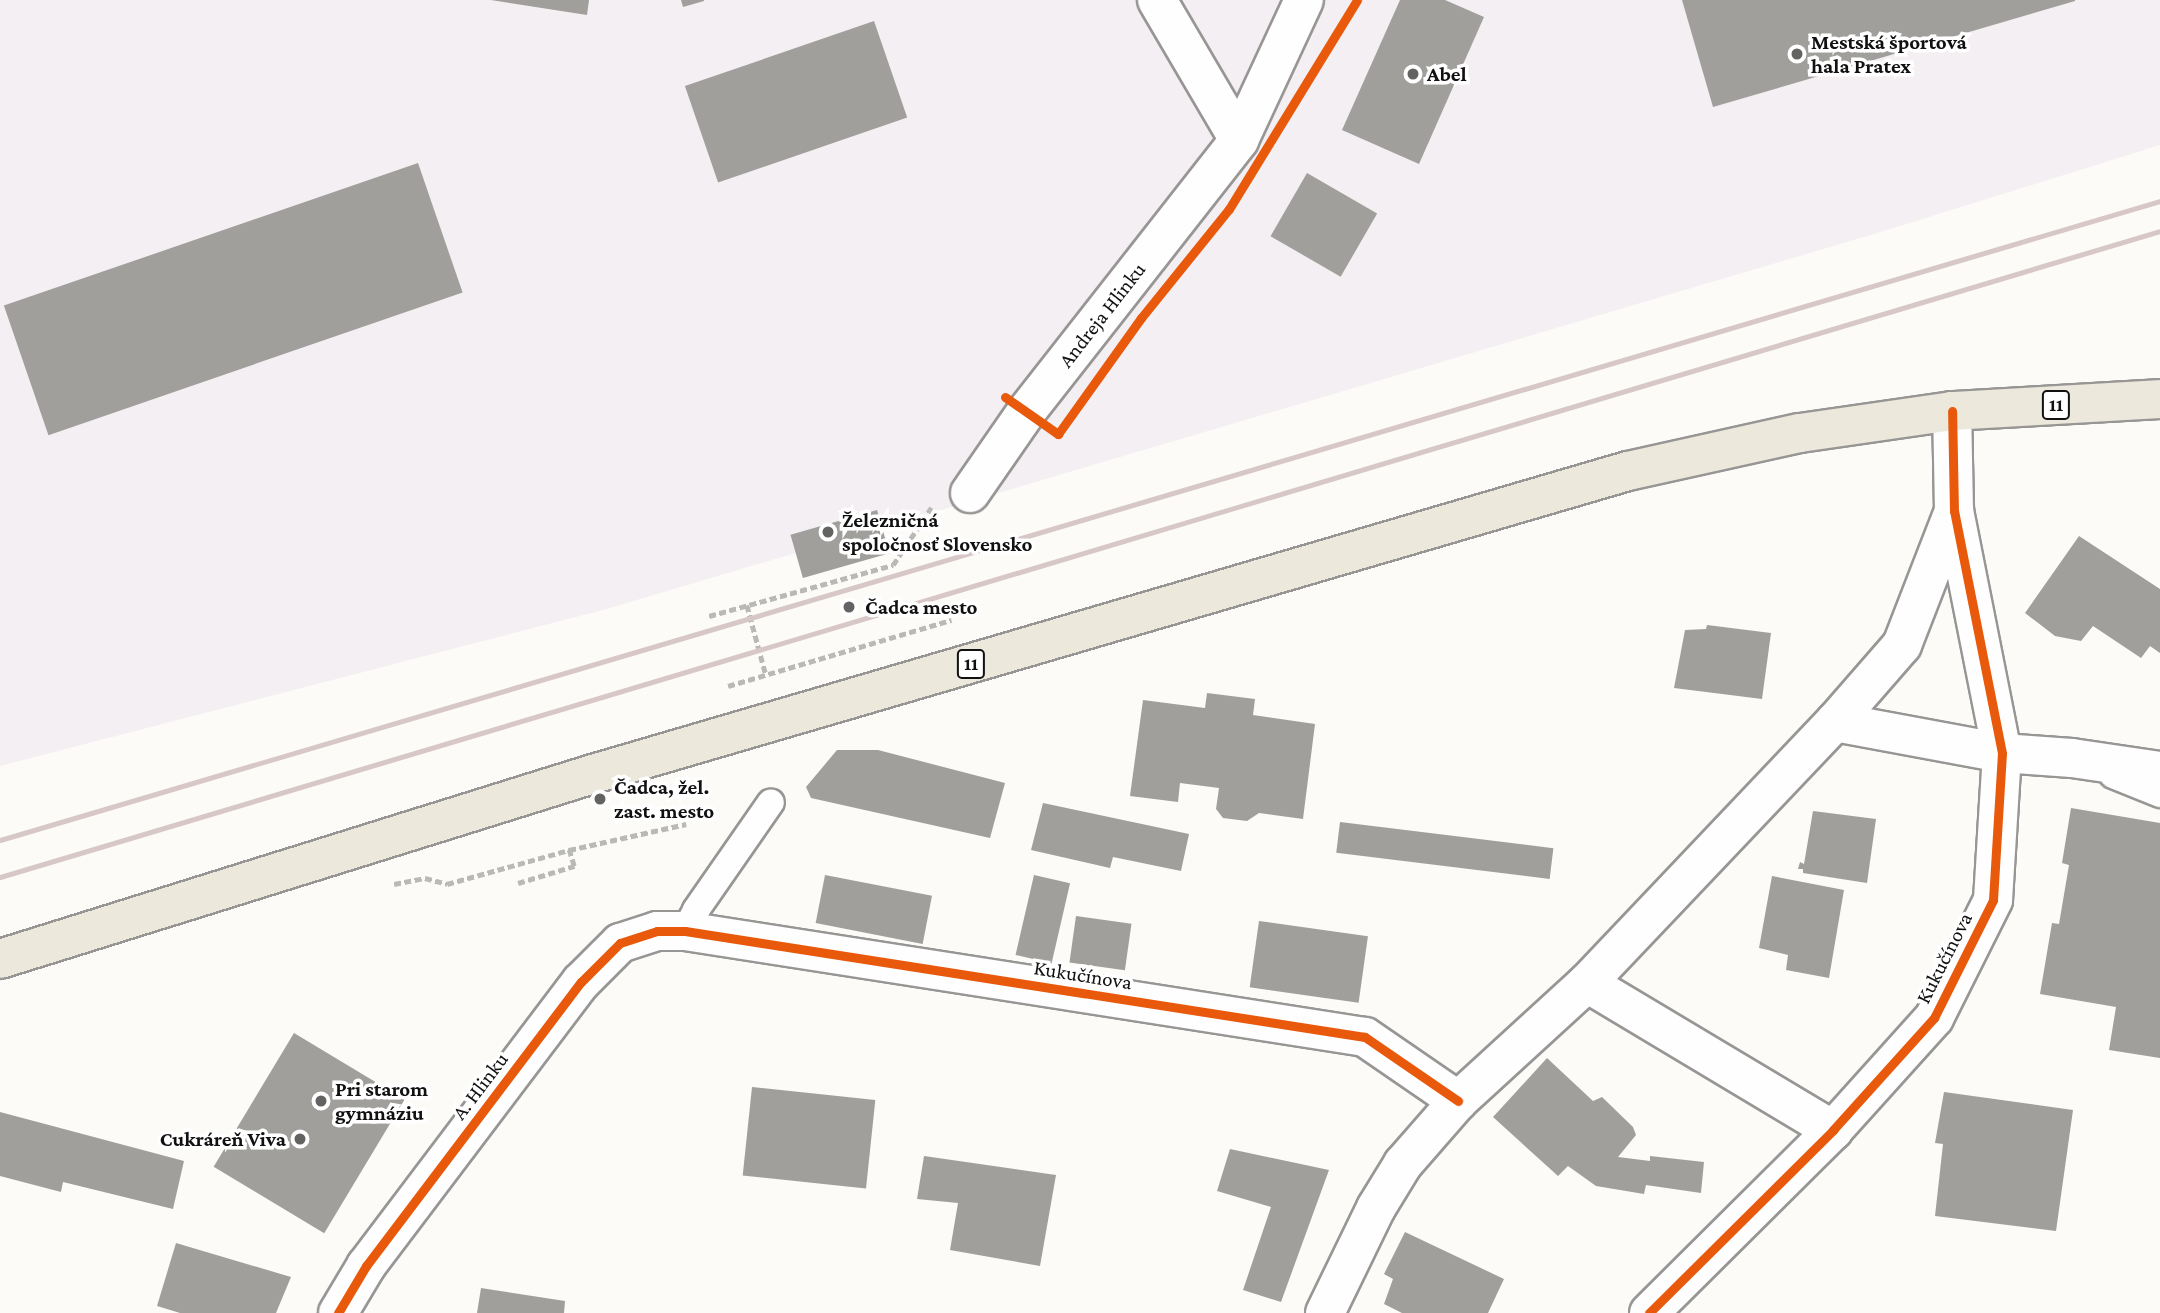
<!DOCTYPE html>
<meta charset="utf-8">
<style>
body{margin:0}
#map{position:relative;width:2160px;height:1313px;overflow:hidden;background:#fcfbf7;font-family:"Crimson Pro",serif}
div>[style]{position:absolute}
.industrial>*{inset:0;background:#f4eff2}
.building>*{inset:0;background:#a09f9c;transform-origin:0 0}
.path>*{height:4.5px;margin-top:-2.25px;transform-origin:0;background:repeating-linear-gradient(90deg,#b9b9b8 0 7px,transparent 0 10.5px)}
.roads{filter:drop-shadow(2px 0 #979695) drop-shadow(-2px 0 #979695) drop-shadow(0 2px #979695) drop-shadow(0 -2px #979695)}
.service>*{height:26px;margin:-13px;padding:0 13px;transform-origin:13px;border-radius:13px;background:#fffefe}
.minor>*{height:38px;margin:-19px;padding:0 19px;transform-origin:19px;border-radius:19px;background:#fffefe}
.primary>*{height:38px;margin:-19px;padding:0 19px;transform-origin:19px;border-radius:19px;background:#ece8dc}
.rail>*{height:5px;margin:-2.5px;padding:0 2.5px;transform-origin:2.5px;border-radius:2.5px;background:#d7c7c7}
.cycleway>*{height:9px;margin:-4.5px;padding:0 4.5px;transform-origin:4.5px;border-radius:4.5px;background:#e8590c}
.dots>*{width:19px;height:19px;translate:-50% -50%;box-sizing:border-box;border:4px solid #fff;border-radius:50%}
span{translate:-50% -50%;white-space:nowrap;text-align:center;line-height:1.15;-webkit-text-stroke:7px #fff;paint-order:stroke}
.shield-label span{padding:2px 5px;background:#fff;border:2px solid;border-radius:5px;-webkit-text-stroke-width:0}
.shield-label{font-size:19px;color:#111;font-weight:700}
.poi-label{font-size:21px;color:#111;font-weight:700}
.left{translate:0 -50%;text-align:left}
.right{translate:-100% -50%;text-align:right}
.street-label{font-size:21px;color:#111}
</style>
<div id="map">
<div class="industrial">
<div style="clip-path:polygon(0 0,2160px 0,2160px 145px,1884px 231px,603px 610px,0 766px)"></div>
</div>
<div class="building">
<div style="clip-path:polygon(491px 0,589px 0,587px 15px)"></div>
<div style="clip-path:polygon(681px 0,704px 0,704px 1px,683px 7px)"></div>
<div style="clip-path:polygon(1400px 0,1445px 0,1484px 17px,1419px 164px,1342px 130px)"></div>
<div style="clip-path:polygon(1682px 0,2075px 0,2075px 1px,1713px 107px)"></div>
<div style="left:874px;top:21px;width:102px;height:200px;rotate:71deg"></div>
<div style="left:418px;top:163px;width:137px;height:438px;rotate:71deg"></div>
<div style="left:1307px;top:173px;width:81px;height:73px;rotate:30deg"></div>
<div style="left:877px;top:510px;width:45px;height:90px;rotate:74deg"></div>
<div style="clip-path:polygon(2079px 536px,2160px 589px,2160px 653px,2150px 646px,2141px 658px,2093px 626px,2081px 641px,2055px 636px,2025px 613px)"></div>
<div style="clip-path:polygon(1707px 625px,1771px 633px,1762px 699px,1674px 688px,1685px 630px,1706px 629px)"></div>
<div style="clip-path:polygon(1207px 693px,1255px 699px,1253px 715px,1315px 724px,1303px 819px,1259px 813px,1247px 821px,1223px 818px,1216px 809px,1219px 788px,1180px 783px,1178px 802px,1130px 796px,1143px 700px,1205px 708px)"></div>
<div style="clip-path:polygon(837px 750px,878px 750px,1005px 783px,990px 838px,811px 798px,806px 787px)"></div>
<div style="clip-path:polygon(1043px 803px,1189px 834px,1181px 871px,1113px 857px,1110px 868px,1031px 850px)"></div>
<div style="clip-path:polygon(2071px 808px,2160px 823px,2160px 1058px,2109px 1050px,2116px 1007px,2040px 994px,2052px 923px,2059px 924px,2069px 865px,2062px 863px)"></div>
<div style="clip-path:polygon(1813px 811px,1876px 819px,1867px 883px,1803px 873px,1803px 869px,1798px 869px,1800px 862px,1804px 864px)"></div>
<div style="left:1340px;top:822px;width:215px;height:31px;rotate:7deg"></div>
<div style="left:825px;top:875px;width:109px;height:49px;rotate:11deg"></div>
<div style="left:1034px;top:875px;width:37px;height:82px;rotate:13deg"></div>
<div style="clip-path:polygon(1772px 876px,1844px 890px,1829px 978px,1786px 970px,1788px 955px,1759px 948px)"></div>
<div style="left:1076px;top:916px;width:56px;height:47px;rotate:8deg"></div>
<div style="left:1259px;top:921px;width:110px;height:67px;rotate:8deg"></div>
<div style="left:294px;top:1033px;width:129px;height:156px;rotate:31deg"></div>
<div style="clip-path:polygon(1547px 1058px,1593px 1101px,1602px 1097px,1633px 1127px,1636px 1135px,1618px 1157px,1650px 1161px,1650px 1156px,1704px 1162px,1701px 1193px,1646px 1185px,1644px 1194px,1596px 1186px,1568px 1166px,1558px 1176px,1493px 1117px)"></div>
<div style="left:752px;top:1087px;width:124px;height:89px;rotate:6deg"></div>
<div style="clip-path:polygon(1944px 1092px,2073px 1110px,2056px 1231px,1935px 1216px,1943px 1144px,1935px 1143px)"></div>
<div style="clip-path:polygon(0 1112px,184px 1161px,173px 1209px,63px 1182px,61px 1192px,0 1176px)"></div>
<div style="clip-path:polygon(1230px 1149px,1329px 1170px,1281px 1302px,1243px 1290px,1271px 1207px,1217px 1191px)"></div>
<div style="clip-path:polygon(924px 1156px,1056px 1175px,1040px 1266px,950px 1250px,958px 1203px,917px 1199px)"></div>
<div style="clip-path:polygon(1405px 1232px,1504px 1279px,1488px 1313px,1402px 1313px,1384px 1304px,1393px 1279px,1384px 1274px)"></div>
<div style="clip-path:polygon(176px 1243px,291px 1277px,276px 1313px,180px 1313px,157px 1306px)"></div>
<div style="clip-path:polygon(481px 1288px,565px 1301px,564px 1313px,477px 1313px)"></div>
</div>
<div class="path">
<div style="left:747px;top:605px;width:73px;rotate:74.8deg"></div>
<div style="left:709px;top:616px;width:191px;rotate:-15.5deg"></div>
<div style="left:893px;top:565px;width:69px;rotate:-56.3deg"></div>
<div style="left:728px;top:686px;width:233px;rotate:-16.5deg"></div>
<div style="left:518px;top:883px;width:59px;rotate:-16.9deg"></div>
<div style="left:574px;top:866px;width:17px;rotate:-107deg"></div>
<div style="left:394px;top:884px;width:32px;rotate:-11deg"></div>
<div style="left:425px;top:878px;width:23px;rotate:15deg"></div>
<div style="left:447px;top:884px;width:127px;rotate:-15.6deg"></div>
<div style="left:569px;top:850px;width:120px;rotate:-12.5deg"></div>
</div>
<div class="roads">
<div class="service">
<div style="left:2113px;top:775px;width:51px;rotate:22deg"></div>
<div style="left:685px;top:931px;width:24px;rotate:-62deg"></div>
<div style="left:696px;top:910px;width:131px;rotate:-55.2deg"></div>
</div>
<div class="minor">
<div style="left:1157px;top:0;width:162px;rotate:59.6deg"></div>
<div style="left:970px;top:493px;width:98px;rotate:-55.3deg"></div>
<div style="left:1026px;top:412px;width:345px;rotate:-51.9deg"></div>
<div style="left:1239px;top:140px;width:154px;rotate:-65.1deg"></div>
<div style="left:1835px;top:722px;width:170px;rotate:10.5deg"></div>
<div style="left:2002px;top:753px;width:70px;rotate:4.1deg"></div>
<div style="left:2072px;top:758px;width:89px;rotate:8.4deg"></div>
<div style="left:1587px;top:983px;width:287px;rotate:30.9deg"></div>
<div style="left:338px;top:1313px;width:55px;rotate:-59.2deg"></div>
<div style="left:366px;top:1266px;width:356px;rotate:-52.9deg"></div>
<div style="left:581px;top:982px;width:55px;rotate:-45deg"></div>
<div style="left:620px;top:943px;width:39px;rotate:-18deg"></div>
<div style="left:657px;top:931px;width:28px"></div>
<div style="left:685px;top:931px;width:688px;rotate:8.86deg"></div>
<div style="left:1365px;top:1037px;width:113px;rotate:34.5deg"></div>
<div style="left:1325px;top:1313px;width:117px;rotate:-64.1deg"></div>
<div style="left:1376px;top:1208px;width:52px;rotate:-58.5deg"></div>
<div style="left:1403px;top:1164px;width:84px;rotate:-48.9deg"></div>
<div style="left:1458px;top:1101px;width:175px;rotate:-42.5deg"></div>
<div style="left:1587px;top:983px;width:360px;rotate:-46.5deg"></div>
<div style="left:1835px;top:722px;width:102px;rotate:-49deg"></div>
<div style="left:1902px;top:645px;width:144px;rotate:-68.8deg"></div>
<div style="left:1649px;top:1313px;width:260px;rotate:-44.8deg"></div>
<div style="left:1833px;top:1130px;width:151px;rotate:-48deg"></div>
<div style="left:1934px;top:1018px;width:132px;rotate:-63.4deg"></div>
<div style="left:1993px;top:900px;width:147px;rotate:-86.5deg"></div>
<div style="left:2002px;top:753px;width:247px;rotate:-101.2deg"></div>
<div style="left:1954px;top:511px;width:100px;rotate:-91.1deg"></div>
</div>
<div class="primary">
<div style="left:0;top:959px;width:621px;rotate:-17.33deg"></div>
<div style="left:593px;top:774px;width:1078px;rotate:-16.32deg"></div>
<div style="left:1628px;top:471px;width:176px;rotate:-12.5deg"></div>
<div style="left:1800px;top:433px;width:154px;rotate:-8.2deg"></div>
<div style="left:1952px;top:411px;width:208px;rotate:-3.3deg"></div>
</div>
</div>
<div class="rail">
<div style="left:0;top:840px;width:2253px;rotate:-16.48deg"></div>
<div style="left:0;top:877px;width:2255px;rotate:-16.65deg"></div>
</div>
<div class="cycleway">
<div style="left:1005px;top:397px;width:65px;rotate:34.9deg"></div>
<div style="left:1058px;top:434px;width:143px;rotate:-54.4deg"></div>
<div style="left:1141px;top:318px;width:140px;rotate:-51.1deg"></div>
<div style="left:1229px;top:209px;width:245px;rotate:-58.5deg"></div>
<div style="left:338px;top:1313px;width:55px;rotate:-59.2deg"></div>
<div style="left:366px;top:1266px;width:356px;rotate:-52.9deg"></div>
<div style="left:581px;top:982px;width:55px;rotate:-45deg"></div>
<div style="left:620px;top:943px;width:39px;rotate:-18deg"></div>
<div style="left:657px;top:931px;width:28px"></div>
<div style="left:685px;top:931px;width:688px;rotate:8.86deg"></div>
<div style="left:1365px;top:1037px;width:113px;rotate:34.5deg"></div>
<div style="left:1649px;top:1313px;width:260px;rotate:-44.8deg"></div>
<div style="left:1833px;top:1130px;width:151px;rotate:-48deg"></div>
<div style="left:1934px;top:1018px;width:132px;rotate:-63.4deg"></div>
<div style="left:1993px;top:900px;width:147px;rotate:-86.5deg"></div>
<div style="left:2002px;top:753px;width:247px;rotate:-101.2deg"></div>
<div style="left:1954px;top:511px;width:100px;rotate:-91.1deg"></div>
</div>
<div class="dots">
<div style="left:1797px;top:54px;background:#636362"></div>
<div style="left:1413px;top:74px;background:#636362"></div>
<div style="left:828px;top:532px;background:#636362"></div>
<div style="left:849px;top:607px;background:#636362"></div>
<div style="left:600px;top:799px;background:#636362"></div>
<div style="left:321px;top:1101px;background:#636362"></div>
<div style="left:300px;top:1139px;background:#636362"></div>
</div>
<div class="shield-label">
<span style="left:2056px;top:405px">11</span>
<span style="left:971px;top:664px">11</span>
</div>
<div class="poi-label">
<span class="left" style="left:1811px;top:54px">Mestská športová<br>hala Pratex</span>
<span class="left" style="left:1427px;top:74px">Abel</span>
<span class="left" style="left:842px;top:532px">Železničná<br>spoločnosť Slovensko</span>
<span class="left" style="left:865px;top:607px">Čadca mesto</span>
<span class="left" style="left:614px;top:799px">Čadca, žel.<br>zast. mesto</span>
<span class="left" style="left:335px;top:1101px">Pri starom<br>gymnáziu</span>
<span class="right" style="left:286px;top:1139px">Cukráreň Viva</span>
</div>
<div class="street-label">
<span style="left:1102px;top:315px;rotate:-52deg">Andreja Hlinku</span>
<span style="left:1944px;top:958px;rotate:-63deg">Kukučínova</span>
<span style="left:1083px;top:975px;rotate:9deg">Kukučínova</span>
<span style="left:480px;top:1086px;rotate:-53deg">A. Hlinku</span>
</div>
</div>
